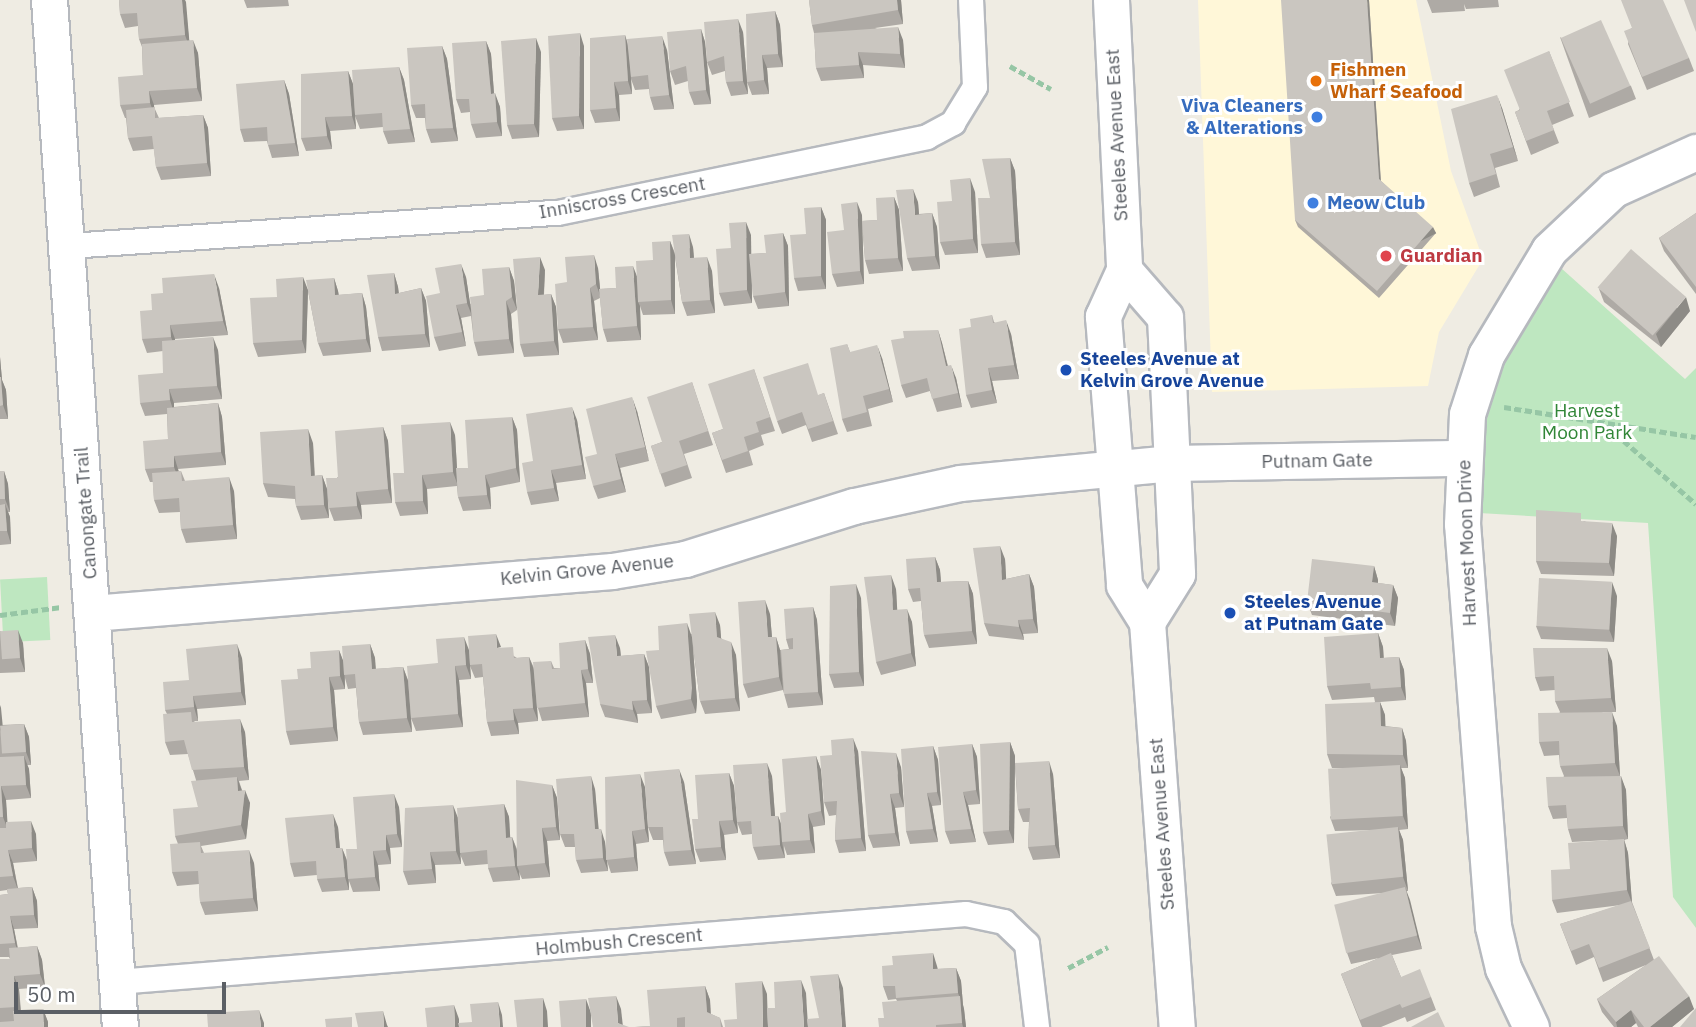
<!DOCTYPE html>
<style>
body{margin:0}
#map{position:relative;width:1696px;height:1027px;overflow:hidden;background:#efece3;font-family:"IBM Plex Sans",sans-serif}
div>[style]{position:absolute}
.commercial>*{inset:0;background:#fff7d8}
.green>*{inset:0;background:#bee7c0;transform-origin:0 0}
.path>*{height:4.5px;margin-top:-2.25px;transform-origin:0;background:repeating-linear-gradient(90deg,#96c6a5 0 7px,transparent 0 10.5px)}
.roads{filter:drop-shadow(2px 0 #b6b9be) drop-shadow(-2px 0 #b6b9be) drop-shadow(0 2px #b6b9be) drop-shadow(0 -2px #b6b9be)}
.street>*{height:24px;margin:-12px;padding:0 12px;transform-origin:12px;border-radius:12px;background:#fff}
.secondary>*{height:35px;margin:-17.5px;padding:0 17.5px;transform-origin:17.5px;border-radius:17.5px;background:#fff}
.wall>*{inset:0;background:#aeaaa5}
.shaded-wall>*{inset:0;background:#8d8b86;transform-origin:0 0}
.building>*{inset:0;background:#cac6c0;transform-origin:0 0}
.dots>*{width:19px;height:19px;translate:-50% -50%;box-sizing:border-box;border:4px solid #fff;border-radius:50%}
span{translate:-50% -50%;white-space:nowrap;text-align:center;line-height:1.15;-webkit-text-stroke:6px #fff;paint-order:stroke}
.food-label{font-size:19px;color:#c56008;font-weight:700}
.left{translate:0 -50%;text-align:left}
.shop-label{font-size:19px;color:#366cbe;font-weight:700}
.right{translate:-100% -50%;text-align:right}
.street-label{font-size:19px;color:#5b5f65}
.health-label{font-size:19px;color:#be3a42;font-weight:700}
.transit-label{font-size:19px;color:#164399;font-weight:700}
.park-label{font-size:19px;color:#318637}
.scale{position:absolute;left:14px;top:982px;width:212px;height:32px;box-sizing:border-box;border:4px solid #5b5f65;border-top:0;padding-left:9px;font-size:21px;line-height:24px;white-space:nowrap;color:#5b5f65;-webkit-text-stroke:5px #fff;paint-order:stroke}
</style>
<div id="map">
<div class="commercial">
<div style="clip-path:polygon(1198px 0,1416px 0,1451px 171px,1483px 259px,1439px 332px,1428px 386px,1212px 392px)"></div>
</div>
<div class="green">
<div style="clip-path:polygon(1561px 268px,1685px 379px,1696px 368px,1696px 928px,1673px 897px,1648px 523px,1479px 513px,1484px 431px,1498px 376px,1508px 348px)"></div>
<div style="left:47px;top:577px;width:63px;height:47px;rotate:87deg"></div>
</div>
<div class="path">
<div style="left:1010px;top:66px;width:47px;rotate:29.3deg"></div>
<div style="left:1504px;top:407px;width:194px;rotate:8.9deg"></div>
<div style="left:1608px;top:427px;width:117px;rotate:41.2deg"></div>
<div style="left:0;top:615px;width:62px;rotate:-7.5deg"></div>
<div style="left:1068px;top:968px;width:45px;rotate:-27.7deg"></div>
</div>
<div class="roads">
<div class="street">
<div style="left:69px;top:246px;width:490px;rotate:-3.9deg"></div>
<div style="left:558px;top:213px;width:377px;rotate:-11.6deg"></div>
<div style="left:927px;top:137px;width:30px;rotate:-28deg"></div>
<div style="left:953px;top:123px;width:42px;rotate:-58.6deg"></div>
<div style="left:975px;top:87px;width:87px;rotate:-92.6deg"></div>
<div style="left:117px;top:982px;width:852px;rotate:-4.58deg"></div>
<div style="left:966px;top:914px;width:39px;rotate:12deg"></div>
<div style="left:1004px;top:922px;width:32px;rotate:44deg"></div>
<div style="left:1027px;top:944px;width:84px;rotate:83.1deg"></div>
</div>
<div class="secondary">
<div style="left:49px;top:0;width:1029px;rotate:86.05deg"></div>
<div style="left:1111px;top:0;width:270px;rotate:87.2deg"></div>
<div style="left:1124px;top:270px;width:51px;rotate:114.5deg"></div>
<div style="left:1103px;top:316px;width:270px;rotate:85.5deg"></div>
<div style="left:1124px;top:585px;width:44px;rotate:58.1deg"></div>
<div style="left:1147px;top:622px;width:406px;rotate:85.8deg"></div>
<div style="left:1124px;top:270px;width:62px;rotate:48.9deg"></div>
<div style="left:1165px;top:317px;width:257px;rotate:87.3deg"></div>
<div style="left:1177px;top:574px;width:57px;rotate:122deg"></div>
<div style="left:92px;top:613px;width:522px;rotate:-4.62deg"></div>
<div style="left:612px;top:571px;width:74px;rotate:-9.3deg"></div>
<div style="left:685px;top:559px;width:177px;rotate:-17.4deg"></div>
<div style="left:854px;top:506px;width:108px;rotate:-12.2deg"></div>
<div style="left:960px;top:483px;width:213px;rotate:-5.4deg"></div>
<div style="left:1172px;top:463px;width:290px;rotate:-1deg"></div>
<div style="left:1531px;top:1027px;width:65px;rotate:-115.4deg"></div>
<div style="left:1503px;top:968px;width:43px;rotate:-103.4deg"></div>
<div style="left:1493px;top:926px;width:403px;rotate:-94.4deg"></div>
<div style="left:1462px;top:524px;width:110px;rotate:-87.4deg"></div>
<div style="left:1467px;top:414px;width:62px;rotate:-72.1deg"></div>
<div style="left:1486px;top:355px;width:122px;rotate:-59deg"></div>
<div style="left:1549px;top:250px;width:89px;rotate:-43.2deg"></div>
<div style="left:1614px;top:189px;width:90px;rotate:-24.3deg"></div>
</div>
</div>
<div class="wall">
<div style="clip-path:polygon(119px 0,185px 0,189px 40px,198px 53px,202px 101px,154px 105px,154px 107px,159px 118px,203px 115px,208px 128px,211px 176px,161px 180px,156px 167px,154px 149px,133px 151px,128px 138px,126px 118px,125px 118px,120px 105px,143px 75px,142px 47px,139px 39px,138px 26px,125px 28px,120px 14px)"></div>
<div style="clip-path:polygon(244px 0,288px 0,289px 6px,247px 8px)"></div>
<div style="clip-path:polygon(809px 0,901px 0,903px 24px,875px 28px,903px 40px,905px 68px,863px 65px,864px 78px,821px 81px,816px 68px,814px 33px,812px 25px)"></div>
<div style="clip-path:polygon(1369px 0,1381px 181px,1436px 233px,1379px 298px,1298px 227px,1295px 220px)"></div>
<div style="clip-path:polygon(1427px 0,1498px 0,1499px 7px,1466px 9px,1464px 4px,1465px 11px,1432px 13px)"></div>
<div style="clip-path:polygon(775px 11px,780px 25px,783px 67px,767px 68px,769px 94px,752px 95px,747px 82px,748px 94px,731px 96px,726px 82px,725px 71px,712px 75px,707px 62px,743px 32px,747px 80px)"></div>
<div style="clip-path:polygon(1631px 28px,1689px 58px,1694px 71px,1647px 90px,1628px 44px)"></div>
<div style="clip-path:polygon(701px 29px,705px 42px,711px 104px,694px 105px,689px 92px,688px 81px,675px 85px,670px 71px)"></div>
<div style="clip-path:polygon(625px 35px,628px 44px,667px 50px,674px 109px,654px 110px,650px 97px,649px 89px,635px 90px,631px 79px,632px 94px,619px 95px,620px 121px,595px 123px,590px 110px)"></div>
<div style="clip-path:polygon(1560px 37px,1631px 86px,1636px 99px,1589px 118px)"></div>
<div style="clip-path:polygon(486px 41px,491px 54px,494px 93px,500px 107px,502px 136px,476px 138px,471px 124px,470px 112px,461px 113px,456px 99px)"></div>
<div style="clip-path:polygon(442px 46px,447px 59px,458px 141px,431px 143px,426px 129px,425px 118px,416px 118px,411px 105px)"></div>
<div style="clip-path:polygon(584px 46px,584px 129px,557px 131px,552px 118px)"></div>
<div style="clip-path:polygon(1549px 51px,1574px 116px,1552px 125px,1559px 143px,1531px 155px,1515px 112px,1519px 110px)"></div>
<div style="clip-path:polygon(541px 52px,539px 137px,512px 139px,507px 125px)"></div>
<div style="clip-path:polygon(399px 67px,404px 80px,415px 142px,388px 144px,383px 131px,383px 127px,360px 129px,355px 116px,356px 129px,330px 131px,332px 149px,306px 151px,301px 138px,348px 71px,353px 84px)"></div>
<div style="clip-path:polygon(284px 80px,289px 94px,299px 156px,272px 158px,268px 145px,267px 141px,244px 142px,240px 129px)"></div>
<div style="clip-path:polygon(1502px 108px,1518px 161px,1495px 168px,1500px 187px,1474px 197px,1469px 183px)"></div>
<div style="clip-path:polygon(1010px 158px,1015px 171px,1020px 255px,986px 258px,981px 244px)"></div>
<div style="clip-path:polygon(975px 192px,978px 253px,945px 255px,940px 242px)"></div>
<div style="clip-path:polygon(894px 197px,899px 210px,903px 271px,869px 274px,865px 260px,862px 223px,864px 284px,837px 287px,832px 274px,844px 230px,862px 215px,862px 221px,877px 220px)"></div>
<div style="clip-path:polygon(918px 202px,919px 214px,932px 213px,937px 227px,940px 269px,912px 271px,907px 258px)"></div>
<div style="clip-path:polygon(821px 207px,826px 220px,826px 289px,798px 291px,794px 278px,806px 234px)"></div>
<div style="clip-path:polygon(1696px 213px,1696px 294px,1664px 251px,1659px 238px)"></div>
<div style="clip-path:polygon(783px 233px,788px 246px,789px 306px,758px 309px,753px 296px,752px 276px,752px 303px,724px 306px,719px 293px,731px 248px,751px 235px,751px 254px,766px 253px)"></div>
<div style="clip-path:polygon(670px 241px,675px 253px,693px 247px,694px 258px,712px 271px,715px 313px,687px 316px,682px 302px,675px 257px,675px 314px,643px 315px,640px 306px,641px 340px,607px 342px,603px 329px,600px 298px,594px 301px,598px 340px,563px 343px,558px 329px,567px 282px,598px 268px,600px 289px,616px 288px,637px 276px,653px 260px)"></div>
<div style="clip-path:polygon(509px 267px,514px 281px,517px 310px,511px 314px,514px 353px,478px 356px,474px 342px,471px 316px,461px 318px,466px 346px,439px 351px,434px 337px,440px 293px,466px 277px,470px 304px,484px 295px)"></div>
<div style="clip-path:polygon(545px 270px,544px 295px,551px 294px,556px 307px,559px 355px,524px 357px,520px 344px)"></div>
<div style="clip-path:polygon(394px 273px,398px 287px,399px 293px,421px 288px,426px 301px,430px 347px,382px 351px,378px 337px)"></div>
<div style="clip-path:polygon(334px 278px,338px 291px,339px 295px,362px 293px,366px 307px,371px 352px,323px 356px,318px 343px,308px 291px,306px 353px,258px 357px,253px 343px,277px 297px,308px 289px)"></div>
<div style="clip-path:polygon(219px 288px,228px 335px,175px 339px,175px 340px,218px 350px,222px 399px,174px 403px,174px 407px,218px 403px,222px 417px,226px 465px,178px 469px,179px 471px,181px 471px,185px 481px,234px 491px,237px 539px,186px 543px,181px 529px,180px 512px,159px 513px,154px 500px,153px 482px,150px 482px,145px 469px,168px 439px,167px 414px,145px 416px,140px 403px,163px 373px,163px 351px,147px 353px,142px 339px,152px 310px)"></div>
<div style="clip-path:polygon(1599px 289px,1690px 311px,1661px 347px,1604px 302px)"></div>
<div style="clip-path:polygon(992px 315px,994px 322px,1011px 334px,1019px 379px,992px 381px,997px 403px,971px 408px,966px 395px,971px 327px)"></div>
<div style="clip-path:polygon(938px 330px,942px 343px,948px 366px,956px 378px,962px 407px,937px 412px,930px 391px,906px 398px,901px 385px)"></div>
<div style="clip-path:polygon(847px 344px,850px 352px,882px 358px,893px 402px,868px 409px,872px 426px,847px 432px,842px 419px)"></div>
<div style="clip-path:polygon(0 357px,2px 380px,6px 390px,8px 419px,0 419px)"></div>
<div style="clip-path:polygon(754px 369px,775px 431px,761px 435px,764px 445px,749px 451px,753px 465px,726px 473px,712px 433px,723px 429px)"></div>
<div style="clip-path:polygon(692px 382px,713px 445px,684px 454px,692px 478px,665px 487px,651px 446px,662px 442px)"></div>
<div style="clip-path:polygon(824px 393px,838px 434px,812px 442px,806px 425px,782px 434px,777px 421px,819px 395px)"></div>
<div style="clip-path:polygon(637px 411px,649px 461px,620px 468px,626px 492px,598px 499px,593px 486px,597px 454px)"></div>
<div style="clip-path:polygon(512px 417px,517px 430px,520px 482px,490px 488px,491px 509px,463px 511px,458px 497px,457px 486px,427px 489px,428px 514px,400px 516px,395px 502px,404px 473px,455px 435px,457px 468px,468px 468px)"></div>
<div style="clip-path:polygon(577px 420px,586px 479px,556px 483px,559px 501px,531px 505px,527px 492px,533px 461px)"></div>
<div style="clip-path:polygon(383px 427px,388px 441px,392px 503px,361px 505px,362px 519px,334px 521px,329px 508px,327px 490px,329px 518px,301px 520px,296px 506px,295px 499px,268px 497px,263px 483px,313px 443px,315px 476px,322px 475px,327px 489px)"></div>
<div style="clip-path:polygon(0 471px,4px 471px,8px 484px,10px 512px,8px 512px,10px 517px,11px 544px,0 545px)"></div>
<div style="clip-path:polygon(1584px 521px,1617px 536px,1614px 576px,1541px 574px,1536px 561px)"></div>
<div style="clip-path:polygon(935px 557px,940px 570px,941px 582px,968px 581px,973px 594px,977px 644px,929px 648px,924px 635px,921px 601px,913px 602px,908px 589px)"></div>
<div style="clip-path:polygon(1005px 559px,1006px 579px,1029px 574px,1034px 587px,1038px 633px,1023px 634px,1024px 640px,989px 636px,984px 623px)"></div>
<div style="clip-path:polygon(1374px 566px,1378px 580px,1378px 583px,1393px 585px,1398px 598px,1395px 626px,1312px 615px,1307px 602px)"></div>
<div style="clip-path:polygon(896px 589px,897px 610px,912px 622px,916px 666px,881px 675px,876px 662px)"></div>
<div style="clip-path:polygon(1617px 596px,1614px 642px,1541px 639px,1536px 626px)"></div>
<div style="clip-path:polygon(861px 598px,864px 686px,834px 688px,829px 674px)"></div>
<div style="clip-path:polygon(813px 607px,817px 620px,823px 705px,788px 708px,783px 690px,748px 698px,743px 684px,770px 614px,772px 637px,776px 637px,780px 650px,789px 649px,786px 639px)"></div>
<div style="clip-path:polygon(720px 625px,721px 638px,736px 655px,740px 711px,705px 714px,700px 701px,693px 647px,697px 701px,696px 713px,661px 719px,656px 706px,659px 650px,691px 634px)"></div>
<div style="clip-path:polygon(0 631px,23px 643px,25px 672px,0 673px)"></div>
<div style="clip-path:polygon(1378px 633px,1383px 647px,1384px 658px,1399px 657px,1404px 670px,1406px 700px,1380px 702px,1385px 715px,1385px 726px,1402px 728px,1406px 741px,1408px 768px,1401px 768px,1405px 778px,1408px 829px,1399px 830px,1403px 840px,1408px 891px,1406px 891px,1422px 949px,1392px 955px,1401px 977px,1431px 997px,1436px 1010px,1407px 1022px,1405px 1017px,1381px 1027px,1362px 1027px,1341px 974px,1379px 958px,1351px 964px,1346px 950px,1384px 893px,1336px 896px,1331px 883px,1377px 830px,1335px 831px,1330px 817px,1369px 768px,1332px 768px,1327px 754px,1375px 702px,1374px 697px,1332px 700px,1327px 686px)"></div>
<div style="clip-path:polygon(585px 640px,590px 654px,593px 683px,586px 683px,589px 717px,542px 721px,537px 705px,538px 721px,518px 723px,519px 734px,491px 736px,487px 722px,483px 677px,475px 678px,470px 666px,471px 679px,459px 680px,463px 727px,416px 731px,411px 718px,409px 690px,412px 732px,363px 735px,359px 722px,356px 688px,348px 689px,345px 678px,345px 689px,334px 690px,338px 741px,290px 745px,286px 731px,298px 679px,339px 650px,343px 661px,370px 644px,375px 658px,375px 669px,403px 667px,408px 680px,438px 663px,469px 650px,501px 648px,517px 658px,529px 657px,534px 668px,551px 661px,554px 668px,560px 668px)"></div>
<div style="clip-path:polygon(620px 648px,621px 656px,644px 654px,649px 667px,652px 713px,637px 714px,638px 723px,605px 717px,600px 704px)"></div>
<div style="clip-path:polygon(242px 658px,246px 705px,197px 709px,198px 721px,194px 721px,195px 722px,245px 732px,249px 780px,239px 781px,242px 790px,250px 803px,246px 839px,201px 846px,204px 853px,254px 863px,258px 911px,205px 915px,200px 902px,199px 884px,177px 886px,172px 872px,178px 844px,175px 836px,198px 807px,196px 780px,188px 754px,170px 755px,165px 742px,167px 714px,165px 710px,189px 680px)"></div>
<div style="clip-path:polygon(1612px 661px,1616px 712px,1602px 712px,1617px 726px,1620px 776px,1626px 790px,1628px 839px,1624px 840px,1628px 853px,1632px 902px,1654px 960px,1694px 1009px,1672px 1027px,1638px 1027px,1636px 1023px,1631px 1027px,1614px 1027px,1602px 1012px,1597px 999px,1646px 965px,1603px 982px,1594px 957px,1576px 965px,1560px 924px,1621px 905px,1557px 913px,1552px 900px,1570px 869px,1609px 840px,1572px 842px,1568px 829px,1567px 818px,1553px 819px,1548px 806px,1564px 776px,1560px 766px,1559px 755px,1544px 756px,1539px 742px,1560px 712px,1555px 701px,1555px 690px,1540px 691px,1535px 677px)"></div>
<div style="clip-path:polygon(0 705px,2px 725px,24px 724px,29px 737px,31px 765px,27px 765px,29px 769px,31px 798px,6px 800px,7px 822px,36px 834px,37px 861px,13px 863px,18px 888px,32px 887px,37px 901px,38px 928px,14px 929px,18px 948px,37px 946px,42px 960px,45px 987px,19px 989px,21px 1010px,43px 1009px,48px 1022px,0 1022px,0 959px,10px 959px,9px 957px,0 957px,0 895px,8px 894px,7px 890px,0 891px)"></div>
<div style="clip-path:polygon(1010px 742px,1015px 756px,1015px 763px,1053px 774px,1060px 858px,1033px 860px,1028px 847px,1029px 822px,1023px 822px,1018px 809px,1015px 767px,1014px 843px,988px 845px,983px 832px)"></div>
<div style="clip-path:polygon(972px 744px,977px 757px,980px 804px,968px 805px,976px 842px,950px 844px,945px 831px)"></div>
<div style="clip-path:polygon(933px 746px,938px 760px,941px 805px,932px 806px,938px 842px,910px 844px,906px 831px)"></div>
<div style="clip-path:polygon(858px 751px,866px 851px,839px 853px,835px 840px,836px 815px,829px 816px,824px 802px)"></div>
<div style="clip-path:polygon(816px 756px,821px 770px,825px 825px,813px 827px,815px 853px,787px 855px,784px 846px,785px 858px,758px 860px,753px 847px,752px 834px,742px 835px,737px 822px,772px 776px,775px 816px,778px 816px,781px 824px,786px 812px)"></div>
<div style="clip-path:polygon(901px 767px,904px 807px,895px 808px,900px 846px,873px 848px,868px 835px)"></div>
<div style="clip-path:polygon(729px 773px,734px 786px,738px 833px,724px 835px,726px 860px,700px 862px,695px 849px,698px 819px)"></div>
<div style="clip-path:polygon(684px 782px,696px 864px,669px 866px,664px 852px,663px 840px,653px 840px,648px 827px)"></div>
<div style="clip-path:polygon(552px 785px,557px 798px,560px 840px,547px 841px,550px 877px,522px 879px,519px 872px,520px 880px,493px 882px,488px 868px,488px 864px,465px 866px,460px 854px,461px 864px,435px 865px,436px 883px,408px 885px,403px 871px,457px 817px,504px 804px,509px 817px,510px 837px,512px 837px,517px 849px)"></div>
<div style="clip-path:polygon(645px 787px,649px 842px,636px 844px,638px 871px,611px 873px,607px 861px,608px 871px,581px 873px,576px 860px,575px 847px,565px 847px,560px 834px,595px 789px,598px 829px,605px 842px,606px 853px)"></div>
<div style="clip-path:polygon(399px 807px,402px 847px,390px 848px,391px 864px,378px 865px,380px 891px,353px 892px,349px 881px,349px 890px,322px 892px,317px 879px,317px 875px,294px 877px,290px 863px,338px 827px,340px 848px,342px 848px,347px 860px)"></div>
<div style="clip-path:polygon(937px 966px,938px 969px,956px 968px,961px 981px,963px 1005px,964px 1009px,966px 1027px,879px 1027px,884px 1018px,897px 1001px,896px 999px,888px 1000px,883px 986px)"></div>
<div style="clip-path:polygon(705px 986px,710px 1000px,711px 1014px,720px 1018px,723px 1027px,635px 1027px,650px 1026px)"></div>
</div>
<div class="shaded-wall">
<div style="clip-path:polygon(182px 0,185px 0,186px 2px,190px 49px,185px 35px)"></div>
<div style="clip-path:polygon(897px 0,901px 0,903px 24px,898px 10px)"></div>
<div style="clip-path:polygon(1367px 0,1369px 0,1381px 186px,1379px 179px)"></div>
<div style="clip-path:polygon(775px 11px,780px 25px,783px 67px,778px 54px)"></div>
<div style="clip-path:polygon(738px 19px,743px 32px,748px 94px,743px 81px)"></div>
<div style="clip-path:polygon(898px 27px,903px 40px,905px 68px,900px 54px)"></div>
<div style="clip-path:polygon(701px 29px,705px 42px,711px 104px,706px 90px)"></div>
<div style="clip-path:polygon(580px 33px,584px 46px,584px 129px,579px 116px)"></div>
<div style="clip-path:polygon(625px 35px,629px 49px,632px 94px,628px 81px)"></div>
<div style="clip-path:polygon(662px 36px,667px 50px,674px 109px,669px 95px)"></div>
<div style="clip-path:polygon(536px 38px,541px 52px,539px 137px,534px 124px)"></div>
<div style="clip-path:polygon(193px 40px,198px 53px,202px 101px,197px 88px)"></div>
<div style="clip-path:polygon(486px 41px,491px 54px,495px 107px,491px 94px)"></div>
<div style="clip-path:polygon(442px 46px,447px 59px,458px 141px,453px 128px)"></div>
<div style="clip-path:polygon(858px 52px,863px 65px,864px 78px,859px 65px)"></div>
<div style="clip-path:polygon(762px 55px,767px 68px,769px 94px,764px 80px)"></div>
<div style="clip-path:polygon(399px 67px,404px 80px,415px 142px,410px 129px)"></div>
<div style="clip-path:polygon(348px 71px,353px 84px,356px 129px,352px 116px)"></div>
<div style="clip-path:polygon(284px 80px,289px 94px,299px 156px,295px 143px)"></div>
<div style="clip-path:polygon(614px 82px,619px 95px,620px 121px,616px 108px)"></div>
<div style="clip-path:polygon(149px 91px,154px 105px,155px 116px,150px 103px)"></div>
<div style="clip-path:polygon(495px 93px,500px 107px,502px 136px,497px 122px)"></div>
<div style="clip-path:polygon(1497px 95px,1502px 108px,1518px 161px,1513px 147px)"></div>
<div style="clip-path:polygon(203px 115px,208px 128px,211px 176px,207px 163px)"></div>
<div style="clip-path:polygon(325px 117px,330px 131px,332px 149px,327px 136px)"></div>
<div style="clip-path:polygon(1010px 158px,1015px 171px,1020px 255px,1015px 242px)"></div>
<div style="clip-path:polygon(970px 178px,975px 192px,978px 253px,973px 239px)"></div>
<div style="clip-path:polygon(913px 189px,918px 202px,920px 228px,915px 215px)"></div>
<div style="clip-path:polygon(894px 197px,899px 210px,903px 271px,898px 258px)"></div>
<div style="clip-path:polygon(857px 202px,862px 215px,864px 284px,860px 271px)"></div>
<div style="clip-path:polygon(821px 207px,826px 220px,826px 289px,821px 276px)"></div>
<div style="clip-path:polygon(932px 213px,937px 227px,940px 269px,935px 256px)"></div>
<div style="clip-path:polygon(746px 222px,751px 235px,752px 303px,747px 290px)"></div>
<div style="left:1433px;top:227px;width:7px;height:85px;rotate:63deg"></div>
<div style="clip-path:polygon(783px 233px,788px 246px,789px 306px,785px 292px)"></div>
<div style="clip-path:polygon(689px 234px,693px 247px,695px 272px,690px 258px)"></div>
<div style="clip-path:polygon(670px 241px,675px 255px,675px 314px,671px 300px)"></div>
<div style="clip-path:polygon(594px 255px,598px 268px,601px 298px,596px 284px)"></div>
<div style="clip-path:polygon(540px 257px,545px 270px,543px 308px,538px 295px)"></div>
<div style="clip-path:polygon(707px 257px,712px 271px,715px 313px,710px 300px)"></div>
<div style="clip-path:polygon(461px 264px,466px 277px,472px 316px,467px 303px)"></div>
<div style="clip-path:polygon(633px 266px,638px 279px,638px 302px,640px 306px,641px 340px,637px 326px)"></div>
<div style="clip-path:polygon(509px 267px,514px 281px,517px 310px,512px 297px)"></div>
<div style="clip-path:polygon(394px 273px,398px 287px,400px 308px,395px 294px)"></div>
<div style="clip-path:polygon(214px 274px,219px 288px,228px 335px,223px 321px)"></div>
<div style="clip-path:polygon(303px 277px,308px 290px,306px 353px,302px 340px)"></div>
<div style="clip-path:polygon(334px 278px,338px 291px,340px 309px,335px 295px)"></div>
<div style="clip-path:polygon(421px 288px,426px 301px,430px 347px,425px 334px)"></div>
<div style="clip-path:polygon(590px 288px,594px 301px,598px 340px,593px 327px)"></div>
<div style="clip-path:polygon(362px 293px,366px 307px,371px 352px,366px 339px)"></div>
<div style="clip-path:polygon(551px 294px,556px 307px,559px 355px,554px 341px)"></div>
<div style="clip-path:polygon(1686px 297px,1690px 311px,1661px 347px,1656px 334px)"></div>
<div style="clip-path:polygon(506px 301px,511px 314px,514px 353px,509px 339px)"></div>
<div style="clip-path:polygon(456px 305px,461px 318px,466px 346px,462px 332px)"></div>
<div style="clip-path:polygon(1006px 320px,1011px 334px,1019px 379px,1014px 365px)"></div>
<div style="clip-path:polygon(170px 325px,175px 339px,176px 350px,171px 337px)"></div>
<div style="clip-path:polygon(938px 330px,942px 343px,951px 380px,946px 366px)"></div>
<div style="clip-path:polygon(213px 337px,218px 350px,222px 399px,217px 386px)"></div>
<div style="clip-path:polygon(877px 345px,882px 358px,893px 402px,889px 389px)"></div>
<div style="clip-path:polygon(0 357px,2px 380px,6px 390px,8px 419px,3px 405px,0 380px)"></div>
<div style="clip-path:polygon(951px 365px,956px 378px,962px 407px,958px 393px)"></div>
<div style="clip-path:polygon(988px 368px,992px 381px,997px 403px,992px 390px)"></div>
<div style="clip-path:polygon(169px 389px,174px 403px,174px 413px,170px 400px)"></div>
<div style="clip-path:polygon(632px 397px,637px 411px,649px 461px,645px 447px)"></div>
<div style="clip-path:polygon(218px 403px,222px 417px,226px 465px,221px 452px)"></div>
<div style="clip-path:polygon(572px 407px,577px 420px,586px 479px,582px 465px)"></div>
<div style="clip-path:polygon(512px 417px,517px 430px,520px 482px,516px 468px)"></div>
<div style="clip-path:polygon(450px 422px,455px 435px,458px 486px,453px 472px)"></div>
<div style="clip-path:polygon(383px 427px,388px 441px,392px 503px,388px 489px)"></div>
<div style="clip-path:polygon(308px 429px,313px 443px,315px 490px,311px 476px)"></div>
<div style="clip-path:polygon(615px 454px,620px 468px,626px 492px,621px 479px)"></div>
<div style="clip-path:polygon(174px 456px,178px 469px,179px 480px,174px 467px)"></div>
<div style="clip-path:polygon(551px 470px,556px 483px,559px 501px,554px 488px)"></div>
<div style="clip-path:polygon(4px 471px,8px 484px,10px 512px,5px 499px)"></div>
<div style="clip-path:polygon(322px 475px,327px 489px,329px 518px,324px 505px)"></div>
<div style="clip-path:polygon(422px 475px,427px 489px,428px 514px,423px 501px)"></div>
<div style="clip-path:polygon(485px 475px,490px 488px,491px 509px,487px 495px)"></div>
<div style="clip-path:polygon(229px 477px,234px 491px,237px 539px,233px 525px)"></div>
<div style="clip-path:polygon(356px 492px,361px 505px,362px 519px,357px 506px)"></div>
<div style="clip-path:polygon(5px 504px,10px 517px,11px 544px,7px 531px)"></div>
<div style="clip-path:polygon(1612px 523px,1617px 536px,1614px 576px,1609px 563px)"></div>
<div style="clip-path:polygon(1000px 546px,1005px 559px,1007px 593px,1002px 580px)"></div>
<div style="clip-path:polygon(935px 557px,940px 570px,942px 596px,937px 582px)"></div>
<div style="clip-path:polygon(1374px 566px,1378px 580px,1377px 596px,1372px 582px)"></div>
<div style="clip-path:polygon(1029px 574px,1034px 587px,1038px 633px,1033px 619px)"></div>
<div style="clip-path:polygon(891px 575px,896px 589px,898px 623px,893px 610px)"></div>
<div style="clip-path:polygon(968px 581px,973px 594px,977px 644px,972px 631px)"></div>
<div style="clip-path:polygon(1612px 582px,1617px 596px,1614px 642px,1609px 629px)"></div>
<div style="clip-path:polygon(856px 584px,861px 598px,864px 686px,859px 672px)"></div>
<div style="clip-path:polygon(1393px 585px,1398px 598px,1395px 626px,1390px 613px)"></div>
<div style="clip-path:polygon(765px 600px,770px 614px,773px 650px,768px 637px)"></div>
<div style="clip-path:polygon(813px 607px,817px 620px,823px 705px,818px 692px)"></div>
<div style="clip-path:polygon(907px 609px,912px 622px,916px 666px,911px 653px)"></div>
<div style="clip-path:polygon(715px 612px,720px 625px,722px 650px,717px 637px)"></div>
<div style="clip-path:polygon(1018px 620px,1023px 634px,1024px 640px,1019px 627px)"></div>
<div style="clip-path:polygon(687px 623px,692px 637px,697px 701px,696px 713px,691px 699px)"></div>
<div style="clip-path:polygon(18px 630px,23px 643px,25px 672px,20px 658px)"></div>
<div style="clip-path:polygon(1378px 633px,1383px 647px,1384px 672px,1380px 658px)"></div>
<div style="clip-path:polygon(496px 634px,501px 647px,497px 648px)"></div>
<div style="clip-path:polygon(615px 635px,620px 648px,622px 670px,617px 656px)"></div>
<div style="clip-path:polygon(464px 637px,469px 650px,471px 679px,466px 665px)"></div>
<div style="clip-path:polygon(776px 637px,780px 650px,783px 690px,779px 677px)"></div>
<div style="clip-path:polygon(585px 640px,590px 654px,593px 683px,588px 669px)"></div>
<div style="clip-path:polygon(731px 642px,736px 655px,740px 711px,735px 698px)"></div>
<div style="clip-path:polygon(237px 644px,242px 658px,246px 705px,241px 692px)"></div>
<div style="clip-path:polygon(370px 644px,375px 658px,377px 682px,372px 669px)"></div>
<div style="clip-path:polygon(1607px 648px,1612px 661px,1616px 712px,1611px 698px)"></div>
<div style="clip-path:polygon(339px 650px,344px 663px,345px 689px,340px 676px)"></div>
<div style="clip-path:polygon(644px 654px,649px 667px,652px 713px,647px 700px)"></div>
<div style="clip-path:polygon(529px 657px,534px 670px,538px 721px,533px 708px)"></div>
<div style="clip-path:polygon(1399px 657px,1404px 670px,1406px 700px,1401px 687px)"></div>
<div style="clip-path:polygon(455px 666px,459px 680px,463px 727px,458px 714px)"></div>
<div style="clip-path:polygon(403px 667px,408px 681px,412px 732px,407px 718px)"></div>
<div style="clip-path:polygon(581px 670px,586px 683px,589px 717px,585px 703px)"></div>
<div style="clip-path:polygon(329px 677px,334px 690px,338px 741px,333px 727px)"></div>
<div style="clip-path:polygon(193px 696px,197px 709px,198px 721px,194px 707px)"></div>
<div style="clip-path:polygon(632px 701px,637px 714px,638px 723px,633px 710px)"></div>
<div style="clip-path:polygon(1380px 702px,1385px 715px,1386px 739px,1381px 726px)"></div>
<div style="clip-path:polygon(0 705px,1px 708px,4px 739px,0 729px)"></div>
<div style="clip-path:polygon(513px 709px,518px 723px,519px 734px,514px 720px)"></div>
<div style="clip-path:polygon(1612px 712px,1617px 726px,1620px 776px,1615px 763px)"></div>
<div style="clip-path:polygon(240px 719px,245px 732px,249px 780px,244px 767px)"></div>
<div style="clip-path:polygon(24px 724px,29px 737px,31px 765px,26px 752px)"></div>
<div style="clip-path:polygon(1402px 728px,1406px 741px,1408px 768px,1403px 755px)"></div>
<div style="clip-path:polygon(853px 738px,858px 751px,866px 851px,861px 838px)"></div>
<div style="clip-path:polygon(1010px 742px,1015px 756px,1014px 843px,1009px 830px)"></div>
<div style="clip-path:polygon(972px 744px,977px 757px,980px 804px,976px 790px)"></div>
<div style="clip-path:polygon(933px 746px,938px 760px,941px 805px,937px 792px)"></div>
<div style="clip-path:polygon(896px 753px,901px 767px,904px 807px,899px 793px)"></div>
<div style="clip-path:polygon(24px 756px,29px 769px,31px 798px,26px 785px)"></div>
<div style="clip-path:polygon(816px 756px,821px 770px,825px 825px,821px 811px)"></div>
<div style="clip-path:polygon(1049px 761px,1053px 774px,1060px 858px,1055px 845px)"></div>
<div style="clip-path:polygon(767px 763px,772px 776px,776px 829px,771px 816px)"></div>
<div style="clip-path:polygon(1400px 765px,1405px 778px,1408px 829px,1403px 816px)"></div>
<div style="clip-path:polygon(679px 769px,684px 782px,696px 864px,691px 850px)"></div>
<div style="clip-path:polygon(729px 773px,734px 786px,738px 833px,733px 820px)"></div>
<div style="clip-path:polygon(640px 774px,645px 787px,649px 842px,645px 829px)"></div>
<div style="clip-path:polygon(591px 776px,595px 789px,600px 843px,595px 829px)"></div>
<div style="clip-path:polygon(1621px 776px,1626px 790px,1628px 839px,1623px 826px)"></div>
<div style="clip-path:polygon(237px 777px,242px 791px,238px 791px)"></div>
<div style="clip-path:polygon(552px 785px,557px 798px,560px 840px,556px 827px)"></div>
<div style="clip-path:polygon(1px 786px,6px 800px,8px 830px,3px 817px)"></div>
<div style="clip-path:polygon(245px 790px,250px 803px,246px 839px,241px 825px)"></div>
<div style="clip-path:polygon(963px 792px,968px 805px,976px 842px,971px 829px)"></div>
<div style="clip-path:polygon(927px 793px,932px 806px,938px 842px,933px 829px)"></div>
<div style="clip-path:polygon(394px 794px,399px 807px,402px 847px,397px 834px)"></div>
<div style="clip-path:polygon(890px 794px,895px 808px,900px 846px,895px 833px)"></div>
<div style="clip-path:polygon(504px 804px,509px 817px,511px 851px,506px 838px)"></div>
<div style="clip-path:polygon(453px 805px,458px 818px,461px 864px,456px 851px)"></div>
<div style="clip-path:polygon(333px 814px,338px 827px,341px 862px,336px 848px)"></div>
<div style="clip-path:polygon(808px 814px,813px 827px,815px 853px,810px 840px)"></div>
<div style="clip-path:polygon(778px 816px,783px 829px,782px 842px,785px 858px,780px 845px)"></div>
<div style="clip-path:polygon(31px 821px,36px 834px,37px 861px,32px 848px)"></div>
<div style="clip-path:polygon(719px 821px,724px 835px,726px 860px,721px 847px)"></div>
<div style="clip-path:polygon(1398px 827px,1403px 840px,1408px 891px,1403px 877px)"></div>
<div style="clip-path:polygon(542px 828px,547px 841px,550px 877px,545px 863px)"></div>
<div style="clip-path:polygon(601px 829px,605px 842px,608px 871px,603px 858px)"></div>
<div style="clip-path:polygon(632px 831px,636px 844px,638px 871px,634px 857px)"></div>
<div style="clip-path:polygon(386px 835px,390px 848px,391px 864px,386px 850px)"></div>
<div style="clip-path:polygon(512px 837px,517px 851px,517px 866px,519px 871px,520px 880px,515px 866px)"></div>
<div style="clip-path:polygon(1624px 839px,1628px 853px,1632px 903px,1627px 890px)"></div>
<div style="clip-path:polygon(342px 848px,347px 861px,349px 890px,345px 877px)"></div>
<div style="clip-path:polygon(8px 850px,13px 863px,18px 890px,13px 876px)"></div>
<div style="clip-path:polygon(249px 850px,254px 863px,258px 911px,253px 898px)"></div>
<div style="clip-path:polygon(373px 851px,378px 865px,380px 891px,375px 877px)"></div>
<div style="clip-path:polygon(430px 852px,435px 865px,436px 883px,432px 869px)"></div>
<div style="clip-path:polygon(32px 887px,37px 901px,38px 928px,34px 915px)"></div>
<div style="clip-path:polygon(1405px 887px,1410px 900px,1422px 949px,1417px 936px)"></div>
<div style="clip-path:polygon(10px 916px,14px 929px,19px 956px,15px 943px)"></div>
<div style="clip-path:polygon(37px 946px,42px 960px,45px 987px,40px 974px)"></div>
<div style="clip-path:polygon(933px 953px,937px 966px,938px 983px,933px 969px)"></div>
<div style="clip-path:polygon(956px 968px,961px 981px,963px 1005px,964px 1009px,966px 1027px,963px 1027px,962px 1023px,960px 998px,958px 993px)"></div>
<div style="clip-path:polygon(838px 974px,843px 988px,846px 1027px,842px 1027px)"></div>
<div style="clip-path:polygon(14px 976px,19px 989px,21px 1020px,16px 1007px)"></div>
<div style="clip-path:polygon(801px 980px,806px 993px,808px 1027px,804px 1027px)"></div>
<div style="clip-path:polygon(762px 981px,767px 994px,768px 1027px,763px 1027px)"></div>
<div style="clip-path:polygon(705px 986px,710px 1000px,711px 1026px,707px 1012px)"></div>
<div style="clip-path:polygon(616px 996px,621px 1009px,623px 1027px,618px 1023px)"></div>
<div style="clip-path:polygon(1689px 996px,1694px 1009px,1672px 1027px,1650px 1027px)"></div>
<div style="clip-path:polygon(543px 998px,547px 1011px,548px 1027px,543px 1027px)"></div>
<div style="clip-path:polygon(586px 999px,591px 1013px,591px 1027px,586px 1027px)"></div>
<div style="clip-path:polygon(498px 1002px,502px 1015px,503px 1027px,500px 1027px)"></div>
<div style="clip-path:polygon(454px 1005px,459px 1019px,459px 1027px,455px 1027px)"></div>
<div style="clip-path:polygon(43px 1009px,48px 1022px,48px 1027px,44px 1027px)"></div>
<div style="clip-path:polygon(259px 1010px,264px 1023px,264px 1027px,261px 1027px)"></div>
<div style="clip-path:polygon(1631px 1010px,1636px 1023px,1631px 1027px,1617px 1027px,1616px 1022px)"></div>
<div style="clip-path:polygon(383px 1011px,387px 1025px,388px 1027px,384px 1027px)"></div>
</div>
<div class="building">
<div style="clip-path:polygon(119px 0,182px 0,185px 35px,139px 39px,137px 13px,120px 14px)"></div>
<div style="clip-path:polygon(809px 0,897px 0,898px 10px,812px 25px)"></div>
<div style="clip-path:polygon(1281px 0,1367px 0,1379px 179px,1433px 227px,1377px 291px,1295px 220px)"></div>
<div style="clip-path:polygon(1621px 0,1663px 0,1689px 58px,1642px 77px,1624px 31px,1632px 28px)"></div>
<div style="clip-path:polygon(1684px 0,1696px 0,1696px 32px)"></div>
<div style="clip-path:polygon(775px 11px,778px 54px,762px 55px,764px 80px,747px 82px,746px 14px)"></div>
<div style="clip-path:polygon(738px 19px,743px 81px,726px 82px,724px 56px,707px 62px,704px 22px)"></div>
<div style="left:1601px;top:20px;width:72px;height:44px;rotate:66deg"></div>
<div style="clip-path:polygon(898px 27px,900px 54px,858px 52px,859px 65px,816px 68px,814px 33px)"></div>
<div style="clip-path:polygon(701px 29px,706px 90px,689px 92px,686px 66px,670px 71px,667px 32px)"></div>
<div style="clip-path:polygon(580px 33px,579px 116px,552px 118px,548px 36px)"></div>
<div style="clip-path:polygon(625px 35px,628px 81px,614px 82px,616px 108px,590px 110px,590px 38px)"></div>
<div style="clip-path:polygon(662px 36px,669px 95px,650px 97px,648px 75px,631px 77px,627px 39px)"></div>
<div style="clip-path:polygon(536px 38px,534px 124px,507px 125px,501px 41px)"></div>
<div style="clip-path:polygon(193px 40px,197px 88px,149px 91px,150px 103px,120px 105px,118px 77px,143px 75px,142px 44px)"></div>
<div style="clip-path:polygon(486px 41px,491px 94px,495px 93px,497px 122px,471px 124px,469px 99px,456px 99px,452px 43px)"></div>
<div style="clip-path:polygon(442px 46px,453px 128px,426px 129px,425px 104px,411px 105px,407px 48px)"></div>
<div style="clip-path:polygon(1549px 51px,1570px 102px,1547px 111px,1554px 130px,1526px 141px,1515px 112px,1520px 110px,1504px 70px)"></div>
<div style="clip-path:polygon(399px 67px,410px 129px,383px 131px,382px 113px,355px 115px,352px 70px)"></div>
<div style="clip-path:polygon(348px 71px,352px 116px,325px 117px,327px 136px,301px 138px,301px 74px)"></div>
<div style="clip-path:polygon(284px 80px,295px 143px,268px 145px,267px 127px,240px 129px,236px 84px)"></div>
<div style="clip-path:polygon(1497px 95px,1513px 147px,1490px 154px,1496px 174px,1469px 183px,1451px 109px)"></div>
<div style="clip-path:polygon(155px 107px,155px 118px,203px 115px,207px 163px,156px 167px,152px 136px,128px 138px,126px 110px)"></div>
<div style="clip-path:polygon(1010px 158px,1015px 242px,981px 244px,978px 198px,990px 198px,982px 159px)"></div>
<div style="clip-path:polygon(970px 178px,973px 239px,940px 242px,937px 202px,952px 201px,950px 180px)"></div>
<div style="clip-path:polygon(913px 189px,915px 215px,932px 213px,935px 256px,907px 258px,896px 190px)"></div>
<div style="clip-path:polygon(894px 197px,898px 258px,865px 260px,862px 221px,877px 220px,876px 198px)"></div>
<div style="clip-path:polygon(857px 202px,860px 271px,832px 274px,827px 232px,844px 230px,841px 204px)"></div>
<div style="clip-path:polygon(821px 207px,821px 276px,794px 278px,790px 235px,806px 234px,804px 208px)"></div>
<div style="clip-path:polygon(1696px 213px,1696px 287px,1659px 238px)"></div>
<div style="clip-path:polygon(746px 222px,747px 290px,719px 293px,716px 249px,731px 248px,729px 223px)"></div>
<div style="clip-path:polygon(783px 233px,785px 292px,753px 296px,749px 254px,766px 253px,764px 235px)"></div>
<div style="clip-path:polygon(689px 234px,690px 258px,707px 257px,710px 300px,682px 302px,672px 235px)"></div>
<div style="clip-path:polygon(670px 241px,671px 300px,638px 302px,636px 261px,653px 260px,652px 242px)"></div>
<div style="left:1631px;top:249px;width:73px;height:51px;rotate:41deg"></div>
<div style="clip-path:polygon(594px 255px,596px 284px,590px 288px,593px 327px,558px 329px,555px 284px,567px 282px,565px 257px)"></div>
<div style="clip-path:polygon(540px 257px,538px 295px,551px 294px,554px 341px,520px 344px,513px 259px)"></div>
<div style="clip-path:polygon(461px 264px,467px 303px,456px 305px,462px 332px,434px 337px,426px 296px,440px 293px,435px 268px)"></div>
<div style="clip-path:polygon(633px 266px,637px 326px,603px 329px,599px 289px,616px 288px,615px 267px)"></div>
<div style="clip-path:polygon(509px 267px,512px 297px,506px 301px,509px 339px,474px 342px,470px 297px,484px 295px,482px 269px)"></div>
<div style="clip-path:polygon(394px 273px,395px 294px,421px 288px,425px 334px,378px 337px,367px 275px)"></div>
<div style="clip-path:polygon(214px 274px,223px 321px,170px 325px,171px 337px,142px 339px,140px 311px,152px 310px,151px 294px,163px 293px,162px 278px)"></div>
<div style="clip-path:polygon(303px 277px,302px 340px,253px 343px,250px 298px,277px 297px,276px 279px)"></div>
<div style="clip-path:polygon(334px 278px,335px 295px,362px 293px,366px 339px,318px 343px,306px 280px)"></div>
<div style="clip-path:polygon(992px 315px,993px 323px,1006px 320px,1014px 365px,988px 368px,992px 390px,966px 395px,959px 329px,971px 327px,970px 319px)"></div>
<div style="clip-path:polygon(938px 330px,946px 366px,951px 365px,958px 393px,932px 399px,927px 378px,901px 385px,891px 340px,904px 338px,903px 331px)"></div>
<div style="clip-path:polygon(213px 337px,217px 386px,169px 389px,170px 400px,140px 403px,138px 375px,163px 373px,162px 341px)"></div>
<div style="clip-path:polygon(847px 344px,850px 352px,877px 345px,889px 389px,863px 396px,867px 412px,842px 419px,830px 348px)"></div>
<div style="clip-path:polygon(808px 363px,818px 395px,824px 393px,833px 421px,808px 429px,802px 412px,777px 421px,763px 377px)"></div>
<div style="clip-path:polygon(754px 369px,770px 417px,756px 422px,759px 432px,744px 437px,748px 451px,722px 460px,712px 433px,723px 429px,708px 384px)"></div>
<div style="clip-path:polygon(0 377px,1px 377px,3px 405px,0 406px)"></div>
<div style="clip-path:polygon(692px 382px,708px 431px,679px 441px,687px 465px,660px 474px,651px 446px,662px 442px,647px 397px)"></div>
<div style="clip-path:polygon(632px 397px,645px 447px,615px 454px,621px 479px,593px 486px,585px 457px,597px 454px,586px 409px)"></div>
<div style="clip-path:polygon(218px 403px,221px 452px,174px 456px,174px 467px,145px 469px,143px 441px,168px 439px,167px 408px)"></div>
<div style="clip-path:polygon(572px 407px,582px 465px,551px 470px,554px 488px,527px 492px,522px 463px,533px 461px,526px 414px)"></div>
<div style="clip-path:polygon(512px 417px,516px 468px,485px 475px,487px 495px,458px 497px,456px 468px,468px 468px,465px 420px)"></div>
<div style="clip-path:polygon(450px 422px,453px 472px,422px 475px,423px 501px,395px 502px,393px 473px,404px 473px,401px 425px)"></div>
<div style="clip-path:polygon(383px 427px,388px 489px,356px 492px,357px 506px,329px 508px,326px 478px,338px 478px,335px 431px)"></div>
<div style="clip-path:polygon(308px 429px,311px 476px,322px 475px,324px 505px,296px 506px,295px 486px,263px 483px,260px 432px)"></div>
<div style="clip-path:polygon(0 471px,4px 471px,5px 499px,0 499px)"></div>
<div style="clip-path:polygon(181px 471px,182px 481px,229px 477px,233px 525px,181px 529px,179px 498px,154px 500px,152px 473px)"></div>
<div style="clip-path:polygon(5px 504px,7px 531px,0 531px,0 505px)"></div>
<div style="clip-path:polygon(1536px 510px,1581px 513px,1581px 521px,1612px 523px,1609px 563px,1536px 561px)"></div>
<div style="clip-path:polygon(1000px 546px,1002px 580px,1029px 574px,1033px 619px,1018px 620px,1019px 627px,984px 623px,973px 548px)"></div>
<div style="clip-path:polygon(935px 557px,937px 582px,968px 581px,972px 631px,924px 635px,920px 588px,908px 589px,906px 559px)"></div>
<div style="clip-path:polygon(1312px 559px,1374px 566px,1372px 582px,1393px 585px,1390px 613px,1307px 602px)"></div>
<div style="clip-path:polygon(891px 575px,893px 610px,907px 609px,911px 653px,876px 662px,864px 577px)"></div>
<div style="left:1539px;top:578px;width:73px;height:48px;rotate:3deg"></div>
<div style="clip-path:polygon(856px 584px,859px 672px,829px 674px,830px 586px)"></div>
<div style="clip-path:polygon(765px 600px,768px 637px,776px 637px,779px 677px,743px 684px,738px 602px)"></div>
<div style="clip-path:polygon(813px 607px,818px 692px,784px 694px,781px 650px,793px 649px,793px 638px,786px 639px,784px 609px)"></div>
<div style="clip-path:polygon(715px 612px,717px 637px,731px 642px,735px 698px,700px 701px,689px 614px)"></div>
<div style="clip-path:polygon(687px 623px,692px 688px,691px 699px,656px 706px,646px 651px,659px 650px,658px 626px)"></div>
<div style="left:18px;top:630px;width:28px;height:18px;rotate:86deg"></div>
<div style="clip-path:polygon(1378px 633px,1380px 658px,1399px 657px,1401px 687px,1371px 689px,1370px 683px,1327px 686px,1324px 637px)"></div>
<div style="clip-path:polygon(496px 634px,497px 648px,513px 647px,514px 658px,529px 657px,533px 708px,513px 709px,514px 720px,487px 722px,482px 664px,470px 665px,468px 636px)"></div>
<div style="clip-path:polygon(615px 635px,617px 656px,644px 654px,647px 700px,632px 701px,633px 710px,600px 704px,588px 637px)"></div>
<div style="clip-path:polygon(464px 637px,466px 665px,455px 666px,458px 714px,411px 718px,407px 666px,438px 663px,436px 639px)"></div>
<div style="clip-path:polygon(585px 640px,588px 669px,581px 670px,585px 703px,537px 708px,533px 662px,551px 661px,552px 669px,560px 668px,559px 643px)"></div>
<div style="clip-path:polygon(237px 644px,241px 692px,193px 696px,194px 707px,165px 710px,163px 682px,189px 680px,186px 649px)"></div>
<div style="clip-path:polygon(370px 644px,372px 669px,403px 667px,407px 718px,359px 722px,355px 674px,344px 675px,342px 646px)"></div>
<div style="clip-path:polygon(1533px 648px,1607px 648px,1611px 698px,1555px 701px,1554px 676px,1535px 677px)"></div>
<div style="clip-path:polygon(339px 650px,340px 676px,329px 677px,333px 727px,286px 731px,281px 680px,298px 679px,297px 669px,311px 668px,310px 652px)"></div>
<div style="clip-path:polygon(1380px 702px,1381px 726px,1402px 728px,1403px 755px,1327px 754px,1325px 704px)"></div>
<div style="clip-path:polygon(191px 712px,192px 722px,240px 719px,244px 767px,192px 770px,184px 740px,165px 742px,163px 714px)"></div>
<div style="clip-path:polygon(1612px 712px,1615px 763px,1560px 766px,1559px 741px,1539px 742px,1538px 713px)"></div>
<div style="left:24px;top:724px;width:28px;height:24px;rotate:86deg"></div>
<div style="clip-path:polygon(853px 738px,861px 838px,835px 840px,837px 801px,824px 802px,820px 756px,832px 755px,831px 740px)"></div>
<div style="clip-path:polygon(1010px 742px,1009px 830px,983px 832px,980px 744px)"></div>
<div style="clip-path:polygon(972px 744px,976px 790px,963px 792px,971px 829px,945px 831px,938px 747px)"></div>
<div style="clip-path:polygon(933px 746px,937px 792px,927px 793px,933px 829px,906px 831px,901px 749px)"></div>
<div style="clip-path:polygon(861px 751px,896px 753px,899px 793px,890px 794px,895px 833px,868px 835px)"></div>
<div style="clip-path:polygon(24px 756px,26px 785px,1px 786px,3px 817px,0 817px,0 757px)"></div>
<div style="clip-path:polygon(816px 756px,821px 811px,808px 814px,810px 840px,782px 842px,780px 813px,786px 812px,782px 759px)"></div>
<div style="clip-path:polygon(1049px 761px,1055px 845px,1028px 847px,1030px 808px,1018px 809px,1015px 763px)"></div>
<div style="clip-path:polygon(767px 763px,771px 816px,778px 816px,780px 845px,753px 847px,751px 821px,737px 822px,733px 765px)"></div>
<div style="left:1400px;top:765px;width:51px;height:72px;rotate:87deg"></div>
<div style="clip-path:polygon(679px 769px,691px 850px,664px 852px,663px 827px,648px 827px,644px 772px)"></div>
<div style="clip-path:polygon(729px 773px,733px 820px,719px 821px,721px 847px,695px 849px,692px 819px,698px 819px,695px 775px)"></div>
<div style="clip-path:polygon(640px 774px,645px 829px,632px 831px,634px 857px,606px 860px,605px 777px)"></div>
<div style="clip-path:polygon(591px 776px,595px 829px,601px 829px,603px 858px,576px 860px,574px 834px,560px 834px,556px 779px)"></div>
<div style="clip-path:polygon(1621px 776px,1623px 826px,1568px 829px,1566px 805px,1548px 806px,1546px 777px)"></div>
<div style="clip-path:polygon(237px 777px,238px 791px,245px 790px,241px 825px,175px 836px,173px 809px,198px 807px,191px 781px)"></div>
<div style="clip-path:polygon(516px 780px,552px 785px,556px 827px,542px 828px,545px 863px,517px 866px)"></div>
<div style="clip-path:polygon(394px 794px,397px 834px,386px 835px,386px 850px,373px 851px,375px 877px,348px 879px,346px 849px,357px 849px,353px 797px)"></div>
<div style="clip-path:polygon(504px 804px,506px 838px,512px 837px,515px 866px,488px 868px,487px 850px,460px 853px,457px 808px)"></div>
<div style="clip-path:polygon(453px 805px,456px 851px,430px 852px,432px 869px,403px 871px,405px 808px)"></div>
<div style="clip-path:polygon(333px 814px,336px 848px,342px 848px,345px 877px,317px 879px,316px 861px,290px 863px,285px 818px)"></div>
<div style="clip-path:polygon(31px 821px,32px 848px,8px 850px,13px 876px,0 877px,0 828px,6px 828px,6px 822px)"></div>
<div style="left:1398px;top:827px;width:50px;height:72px;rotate:84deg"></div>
<div style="clip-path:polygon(1624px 839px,1627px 890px,1552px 900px,1551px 870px,1570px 869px,1568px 843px)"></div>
<div style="clip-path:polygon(200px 842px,201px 853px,249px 850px,253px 898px,200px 902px,198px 871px,172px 872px,170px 844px)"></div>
<div style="clip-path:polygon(32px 887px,34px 915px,10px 916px,15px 943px,0 944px,0 895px,8px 894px,7px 889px)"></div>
<div style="left:1405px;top:887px;width:50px;height:73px;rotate:76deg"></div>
<div style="clip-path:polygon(1631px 901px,1650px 948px,1599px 968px,1589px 944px,1571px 951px,1560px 924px)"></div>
<div style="clip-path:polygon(37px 946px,40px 974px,14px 976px,16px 1007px,0 1008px,0 959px,10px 959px,9px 948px)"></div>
<div style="clip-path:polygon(933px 953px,933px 969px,956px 968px,958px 993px,896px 998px,895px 986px,883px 986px,882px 966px,893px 965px,892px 956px)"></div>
<div style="clip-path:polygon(1391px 953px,1401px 977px,1420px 969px,1431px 997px,1402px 1008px,1400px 1004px,1360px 1020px,1341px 974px)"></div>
<div style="clip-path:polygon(1659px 956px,1689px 996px,1650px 1027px,1644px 1027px,1631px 1010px,1616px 1022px,1597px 999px)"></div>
<div style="clip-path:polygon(838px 974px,842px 1027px,808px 1027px,807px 1019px,819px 1018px,810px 976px)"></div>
<div style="clip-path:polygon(801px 980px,804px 1027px,768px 1027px,767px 1008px,775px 1008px,774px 982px)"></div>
<div style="clip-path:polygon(762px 981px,763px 1027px,725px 1027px,724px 1020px,737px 1019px,735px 983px)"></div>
<div style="clip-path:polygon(705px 986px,707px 1012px,720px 1018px,721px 1027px,685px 1027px,685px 1017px,677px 1018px,677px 1027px,635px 1027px,650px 1026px,647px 990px)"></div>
<div style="clip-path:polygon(616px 996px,618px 1023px,629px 1027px,593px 1027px,588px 998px)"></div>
<div style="clip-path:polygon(960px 996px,962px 1023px,936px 1025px,936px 1027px,879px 1027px,878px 1018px,884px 1018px,882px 1002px)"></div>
<div style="clip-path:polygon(543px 998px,543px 1027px,517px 1027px,514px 1000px)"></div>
<div style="clip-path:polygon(586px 999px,586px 1027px,561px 1027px,559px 1001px)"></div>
<div style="clip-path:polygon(498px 1002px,500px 1027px,459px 1027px,458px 1023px,472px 1022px,470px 1004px)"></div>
<div style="clip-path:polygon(454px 1005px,455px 1027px,427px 1027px,425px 1008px)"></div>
<div style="clip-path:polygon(1696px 1008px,1696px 1027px,1680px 1027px)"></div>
<div style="clip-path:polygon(43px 1009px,44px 1027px,0 1027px,0 1022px,14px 1021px,13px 1011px)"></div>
<div style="clip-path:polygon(259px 1010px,261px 1027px,208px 1027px,207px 1013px)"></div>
<div style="clip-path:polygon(383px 1011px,384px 1027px,358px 1027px,355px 1013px)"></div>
<div style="clip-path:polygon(1438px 1012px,1445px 1027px,1411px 1027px)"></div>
<div style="clip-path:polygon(352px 1017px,352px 1027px,326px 1027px,325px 1019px)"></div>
</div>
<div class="dots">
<div style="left:1316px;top:81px;background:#e8710a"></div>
<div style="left:1317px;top:117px;background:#3f7fe0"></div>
<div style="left:1313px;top:203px;background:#3f7fe0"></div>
<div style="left:1386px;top:256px;background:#e0444e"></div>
<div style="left:1066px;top:370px;background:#1a4fb4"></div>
<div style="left:1230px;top:613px;background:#1a4fb4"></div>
</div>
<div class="food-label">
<span class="left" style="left:1330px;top:81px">Fishmen<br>Wharf Seafood</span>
</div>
<div class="shop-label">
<span class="right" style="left:1303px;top:117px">Viva Cleaners<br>&amp; Alterations</span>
<span class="left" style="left:1327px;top:203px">Meow Club</span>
</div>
<div class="street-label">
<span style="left:1117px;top:135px;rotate:-93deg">Steeles Avenue East</span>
<span style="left:622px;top:198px;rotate:-10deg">Inniscross Crescent</span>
<span style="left:1317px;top:461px;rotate:-1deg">Putnam Gate</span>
<span style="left:86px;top:513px;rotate:-94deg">Canongate Trail</span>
<span style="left:1467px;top:543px;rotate:-92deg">Harvest Moon Drive</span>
<span style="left:587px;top:570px;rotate:-6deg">Kelvin Grove Avenue</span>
<span style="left:1162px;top:824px;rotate:-94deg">Steeles Avenue East</span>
<span style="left:619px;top:942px;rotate:-5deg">Holmbush Crescent</span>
</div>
<div class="health-label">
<span class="left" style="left:1400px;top:256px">Guardian</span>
</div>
<div class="transit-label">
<span class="left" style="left:1080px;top:370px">Steeles Avenue at<br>Kelvin Grove Avenue</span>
<span class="left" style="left:1244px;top:613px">Steeles Avenue<br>at Putnam Gate</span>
</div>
<div class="park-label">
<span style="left:1587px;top:422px">Harvest<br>Moon Park</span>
</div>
<div class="scale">50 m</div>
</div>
